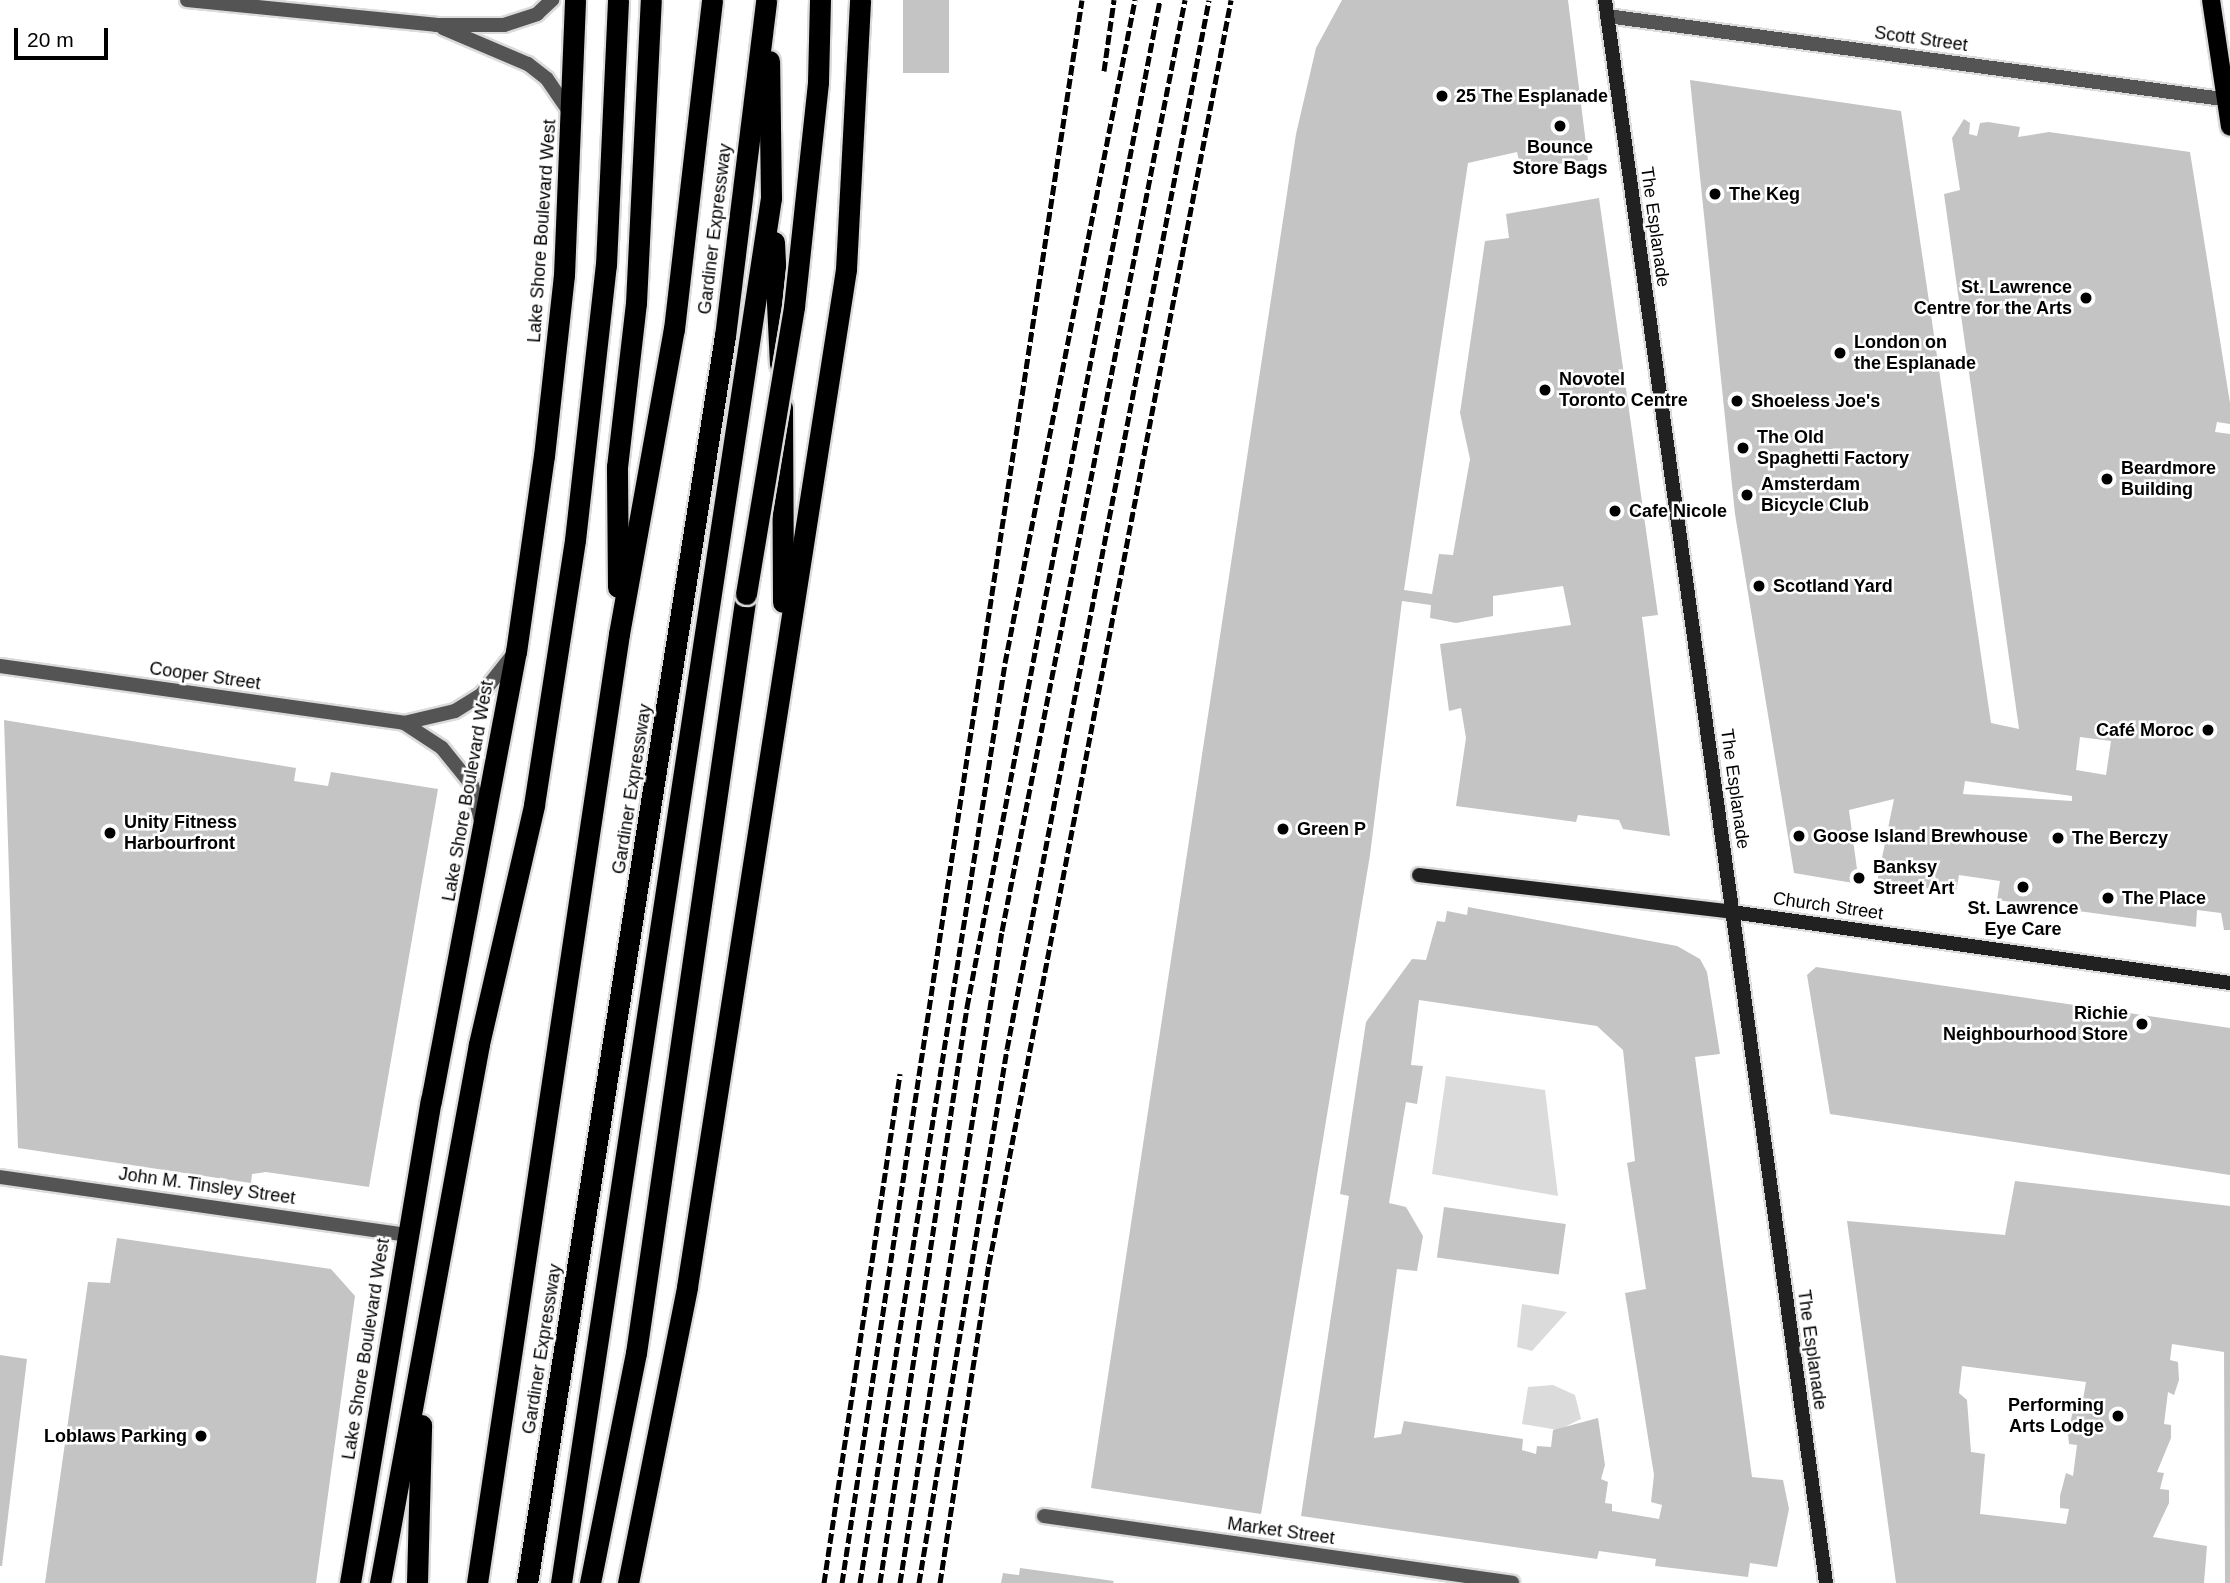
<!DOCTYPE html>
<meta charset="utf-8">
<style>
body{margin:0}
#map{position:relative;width:2230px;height:1583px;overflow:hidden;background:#fff;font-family:Arial,sans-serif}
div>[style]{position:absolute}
.green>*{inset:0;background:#dbdbdb}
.building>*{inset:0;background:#c4c4c4;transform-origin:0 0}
.roads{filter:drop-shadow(2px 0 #dbdbdb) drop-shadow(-2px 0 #dbdbdb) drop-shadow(0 2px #dbdbdb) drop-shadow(0 -2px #dbdbdb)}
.street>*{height:14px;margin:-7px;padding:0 7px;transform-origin:7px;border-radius:7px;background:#545454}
.secondary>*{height:14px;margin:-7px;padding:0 7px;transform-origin:7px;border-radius:7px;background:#212121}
.primary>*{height:18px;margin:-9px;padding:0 9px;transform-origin:9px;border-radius:9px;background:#000}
.highway>*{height:21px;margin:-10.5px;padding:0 10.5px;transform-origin:10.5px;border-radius:10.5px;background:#000}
.rail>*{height:5px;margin-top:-2.5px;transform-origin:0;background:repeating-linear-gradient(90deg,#000 0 10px,transparent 0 13.5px)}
.bridges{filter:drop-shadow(2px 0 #dbdbdb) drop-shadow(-2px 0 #dbdbdb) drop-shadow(0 2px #dbdbdb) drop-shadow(0 -2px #dbdbdb)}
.highway-bridge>*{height:21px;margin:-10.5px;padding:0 10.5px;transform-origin:10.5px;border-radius:10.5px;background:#000}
.dots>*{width:19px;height:19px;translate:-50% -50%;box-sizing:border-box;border:4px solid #fff;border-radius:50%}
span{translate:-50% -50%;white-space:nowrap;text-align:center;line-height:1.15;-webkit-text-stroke:5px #fff;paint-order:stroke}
.street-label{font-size:18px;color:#000}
.poi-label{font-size:18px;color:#000;font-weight:700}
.left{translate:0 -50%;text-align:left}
.right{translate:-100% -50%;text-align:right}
.scale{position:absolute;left:14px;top:28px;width:94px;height:32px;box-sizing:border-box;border:4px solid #000;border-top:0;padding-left:9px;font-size:21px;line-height:24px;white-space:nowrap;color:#000;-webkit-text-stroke:5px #fff;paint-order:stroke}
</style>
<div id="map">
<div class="green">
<div style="clip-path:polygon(1446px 1076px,1545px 1090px,1558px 1196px,1432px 1174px)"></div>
<div style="clip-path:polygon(1522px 1304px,1567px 1312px,1532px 1351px,1517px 1347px)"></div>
<div style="clip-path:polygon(1553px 1385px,1575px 1395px,1581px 1419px,1558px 1430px,1522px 1424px,1528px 1387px)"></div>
</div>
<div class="building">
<div style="left:903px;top:0;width:46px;height:73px"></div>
<div style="clip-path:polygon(1342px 0,1568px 0,1588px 160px,1521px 169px,1517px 152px,1468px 163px,1404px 590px,1432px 594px,1439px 554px,1453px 555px,1470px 459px,1460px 413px,1485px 241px,1509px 238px,1506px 214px,1599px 198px,1658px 615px,1642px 617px,1670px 836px,1623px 829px,1619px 820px,1578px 815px,1576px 822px,1456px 806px,1466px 738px,1461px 708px,1449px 711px,1440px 644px,1571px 625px,1563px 586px,1493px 596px,1493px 616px,1456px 623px,1430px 618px,1431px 605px,1402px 601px,1370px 855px,1261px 1514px,1091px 1488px,1296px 134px,1316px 48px)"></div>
<div style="clip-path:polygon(evenodd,1690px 80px,1901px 111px,1991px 723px,2019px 729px,1944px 194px,1960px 190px,1952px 138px,1964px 119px,1970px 123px,1969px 134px,1977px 136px,1980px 123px,1988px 122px,2020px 127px,2018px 137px,2049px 132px,2190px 152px,2230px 403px,2230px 424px,2217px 422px,2215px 432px,2230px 434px,2230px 930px,2224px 930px,2221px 913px,2197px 910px,2196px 927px,1997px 900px,2000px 881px,1959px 875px,1956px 892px,1877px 882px,1894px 799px,1849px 810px,1859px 884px,1794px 873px,1735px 514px,1690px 80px,2080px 737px,2111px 741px,2106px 775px,2076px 770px,2080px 737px,1690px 80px,1965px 781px,2072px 796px,2072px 801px,1963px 794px,1965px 781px)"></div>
<div style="clip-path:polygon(4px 720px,296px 768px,294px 781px,328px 786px,331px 772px,438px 789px,369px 1187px,266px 1172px,252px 1174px,251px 1183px,18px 1148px)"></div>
<div style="clip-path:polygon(evenodd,1468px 907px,1677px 946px,1700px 959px,1707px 972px,1720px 1054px,1695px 1057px,1752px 1477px,1783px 1480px,1789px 1509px,1777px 1567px,1750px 1563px,1748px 1577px,1655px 1566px,1656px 1559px,1599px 1551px,1597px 1559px,1301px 1516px,1349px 1196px,1340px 1194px,1366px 1022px,1412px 959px,1426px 960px,1437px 921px,1445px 922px,1447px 911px,1467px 915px,1468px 907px,1419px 1000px,1597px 1026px,1623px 1050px,1635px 1161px,1627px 1163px,1646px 1289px,1625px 1293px,1654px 1475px,1651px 1502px,1662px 1505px,1659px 1519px,1612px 1511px,1612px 1504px,1605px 1503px,1608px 1482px,1601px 1479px,1605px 1465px,1598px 1418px,1553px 1430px,1551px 1447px,1537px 1446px,1536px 1454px,1522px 1450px,1523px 1439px,1404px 1421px,1401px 1434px,1374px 1438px,1397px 1269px,1417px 1271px,1423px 1236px,1406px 1207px,1389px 1203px,1406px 1102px,1417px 1104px,1423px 1066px,1411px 1065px,1419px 1000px)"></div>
<div style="clip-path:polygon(1816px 967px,2230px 1028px,2230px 1175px,1830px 1114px,1807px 975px)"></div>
<div style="clip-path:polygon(evenodd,2015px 1181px,2230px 1206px,2230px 1583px,2225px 1583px,2224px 1352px,2172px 1344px,2170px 1360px,2178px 1362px,2179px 1380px,2174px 1395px,2168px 1392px,2164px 1424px,2171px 1425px,2171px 1438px,2157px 1472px,2164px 1473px,2160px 1489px,2169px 1490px,2169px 1503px,2153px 1537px,2207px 1546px,2204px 1583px,1896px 1583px,1847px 1221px,2005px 1235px,2015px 1181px,1962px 1366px,2086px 1382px,2081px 1411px,2073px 1410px,2068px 1433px,2069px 1444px,2077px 1445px,2073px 1476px,2066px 1473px,2060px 1496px,2060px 1508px,2069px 1509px,2066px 1524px,1980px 1514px,1985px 1454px,1971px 1452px,1967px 1400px,1959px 1393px,1962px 1366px)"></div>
<div style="left:1444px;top:1207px;width:123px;height:51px;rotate:8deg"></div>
<div style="clip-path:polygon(117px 1238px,331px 1269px,355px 1296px,316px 1583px,45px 1583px,88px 1282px,110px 1283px)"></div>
<div style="clip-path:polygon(0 1355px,27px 1359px,2px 1566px,0 1566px)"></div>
<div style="clip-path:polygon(1020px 1568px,1114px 1581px,1113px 1583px,1001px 1583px,1003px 1573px,1019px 1575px)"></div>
</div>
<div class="roads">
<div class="street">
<div style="left:187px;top:0;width:250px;rotate:5.7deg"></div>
<div style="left:436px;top:25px;width:68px"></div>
<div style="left:504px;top:25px;width:35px;rotate:-18deg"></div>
<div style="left:537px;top:14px;width:21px;rotate:-43deg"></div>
<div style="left:1607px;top:16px;width:629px;rotate:7.68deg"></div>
<div style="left:443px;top:28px;width:92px;rotate:23deg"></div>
<div style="left:528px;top:64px;width:24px;rotate:38deg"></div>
<div style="left:547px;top:79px;width:42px;rotate:55.6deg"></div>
<div style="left:0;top:666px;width:408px;rotate:8deg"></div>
<div style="left:404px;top:723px;width:52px;rotate:-13.2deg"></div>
<div style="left:455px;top:711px;width:31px;rotate:-32deg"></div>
<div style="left:481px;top:695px;width:50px;rotate:-51.5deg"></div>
<div style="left:404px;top:723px;width:45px;rotate:33.3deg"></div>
<div style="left:442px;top:748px;width:48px;rotate:51deg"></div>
<div style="left:472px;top:785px;width:38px;rotate:76deg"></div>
<div style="left:0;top:1177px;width:411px;rotate:8.1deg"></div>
<div style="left:1044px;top:1516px;width:473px;rotate:8.1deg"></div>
</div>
<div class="secondary">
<div style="left:1605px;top:0;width:1598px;rotate:82.05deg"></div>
<div style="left:1419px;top:875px;width:315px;rotate:6.7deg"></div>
<div style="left:1732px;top:912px;width:503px;rotate:8.11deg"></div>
</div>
<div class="primary">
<div style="left:2211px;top:0;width:128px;rotate:81.5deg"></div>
</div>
<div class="highway">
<div style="left:774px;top:242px;width:122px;rotate:87.2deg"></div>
<div style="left:782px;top:407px;width:195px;rotate:89.7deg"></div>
<div style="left:618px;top:587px;width:120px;rotate:-90.5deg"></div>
<div style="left:617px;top:467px;width:165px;rotate:-83.4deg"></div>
<div style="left:636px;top:303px;width:303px;rotate:-87.2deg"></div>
<div style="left:350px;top:1583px;width:489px;rotate:-80.5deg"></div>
<div style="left:431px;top:1101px;width:457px;rotate:-79.3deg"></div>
<div style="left:516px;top:652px;width:198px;rotate:-81.9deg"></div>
<div style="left:544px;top:456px;width:182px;rotate:-83.7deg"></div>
<div style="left:564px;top:275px;width:275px;rotate:-87.7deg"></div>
<div style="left:380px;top:1583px;width:548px;rotate:-79.59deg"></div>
<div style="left:479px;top:1044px;width:245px;rotate:-77deg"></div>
<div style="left:534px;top:805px;width:268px;rotate:-81.2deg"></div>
<div style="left:575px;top:540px;width:277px;rotate:-83.6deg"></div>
<div style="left:606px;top:265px;width:265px;rotate:-87.4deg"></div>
<div style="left:417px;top:1583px;width:158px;rotate:-88.5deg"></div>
<div style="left:477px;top:1583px;width:960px;rotate:-81.49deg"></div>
<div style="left:619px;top:634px;width:310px;rotate:-79.8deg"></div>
<div style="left:674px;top:329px;width:331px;rotate:-83.4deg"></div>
<div style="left:527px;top:1583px;width:1263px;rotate:-80.98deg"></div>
<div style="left:725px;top:336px;width:338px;rotate:-83deg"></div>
<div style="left:561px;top:1583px;width:1401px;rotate:-81.38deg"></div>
<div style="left:771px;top:198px;width:137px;rotate:-90.8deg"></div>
<div style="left:590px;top:1583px;width:235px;rotate:-78.7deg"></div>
<div style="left:636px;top:1353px;width:767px;rotate:-81.75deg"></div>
<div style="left:628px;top:1583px;width:302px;rotate:-78.7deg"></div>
<div style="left:687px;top:1287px;width:1030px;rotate:-81.12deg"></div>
<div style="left:846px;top:269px;width:269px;rotate:-87deg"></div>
</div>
</div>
<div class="rail">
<div style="left:1104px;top:71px;width:72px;rotate:-82deg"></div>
<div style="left:824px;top:1583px;width:515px;rotate:-81.51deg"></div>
<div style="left:842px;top:1583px;width:1601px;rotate:-81.38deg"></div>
<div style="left:860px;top:1583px;width:931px;rotate:-81.04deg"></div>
<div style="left:1005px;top:663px;width:676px;rotate:-78.91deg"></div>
<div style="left:880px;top:1583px;width:583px;rotate:-81.41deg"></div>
<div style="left:967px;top:1007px;width:1025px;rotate:-79.15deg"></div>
<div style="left:900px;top:1583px;width:660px;rotate:-81.11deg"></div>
<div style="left:1002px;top:931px;width:949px;rotate:-78.88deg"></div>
<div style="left:919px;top:1583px;width:541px;rotate:-80.64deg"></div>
<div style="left:1007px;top:1049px;width:1068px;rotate:-79.1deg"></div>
<div style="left:940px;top:1583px;width:323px;rotate:-81.3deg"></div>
<div style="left:989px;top:1264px;width:1287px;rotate:-79.16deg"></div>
</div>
<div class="bridges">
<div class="highway-bridge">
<div style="left:746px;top:594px;width:291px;rotate:-80.5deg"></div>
<div style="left:794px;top:307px;width:226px;rotate:-83.9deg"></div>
<div style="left:818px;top:82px;width:82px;rotate:-88.6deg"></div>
</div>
</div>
<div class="dots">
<div style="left:1442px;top:96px;background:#000"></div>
<div style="left:1560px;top:126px;background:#000"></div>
<div style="left:1715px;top:194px;background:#000"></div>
<div style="left:2086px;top:298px;background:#000"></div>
<div style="left:1840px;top:353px;background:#000"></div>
<div style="left:1545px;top:390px;background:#000"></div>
<div style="left:1737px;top:401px;background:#000"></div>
<div style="left:1743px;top:448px;background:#000"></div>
<div style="left:2107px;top:479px;background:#000"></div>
<div style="left:1747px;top:495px;background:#000"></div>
<div style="left:1615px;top:511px;background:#000"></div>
<div style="left:1759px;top:586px;background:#000"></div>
<div style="left:2208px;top:730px;background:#000"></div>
<div style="left:1283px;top:829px;background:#000"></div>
<div style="left:110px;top:833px;background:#000"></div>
<div style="left:1799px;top:836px;background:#000"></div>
<div style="left:2058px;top:838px;background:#000"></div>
<div style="left:1859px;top:878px;background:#000"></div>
<div style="left:2023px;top:887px;background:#000"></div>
<div style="left:2108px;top:898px;background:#000"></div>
<div style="left:2142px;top:1024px;background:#000"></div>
<div style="left:2118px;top:1416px;background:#000"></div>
<div style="left:201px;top:1436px;background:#000"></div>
</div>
<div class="street-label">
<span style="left:1921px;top:39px;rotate:8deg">Scott Street</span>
<span style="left:1655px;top:227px;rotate:82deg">The Esplanade</span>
<span style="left:715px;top:229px;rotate:-83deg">Gardiner Expressway</span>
<span style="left:542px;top:231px;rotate:-86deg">Lake Shore Boulevard West</span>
<span style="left:205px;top:676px;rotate:8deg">Cooper Street</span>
<span style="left:632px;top:789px;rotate:-81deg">Gardiner Expressway</span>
<span style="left:1735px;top:789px;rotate:82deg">The Esplanade</span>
<span style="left:468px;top:791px;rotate:-80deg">Lake Shore Boulevard West</span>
<span style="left:1828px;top:906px;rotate:8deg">Church Street</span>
<span style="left:207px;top:1186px;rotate:8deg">John M. Tinsley Street</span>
<span style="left:366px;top:1349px;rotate:-81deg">Lake Shore Boulevard West</span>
<span style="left:542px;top:1349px;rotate:-81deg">Gardiner Expressway</span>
<span style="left:1812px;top:1350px;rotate:82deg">The Esplanade</span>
<span style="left:1281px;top:1531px;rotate:8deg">Market Street</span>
</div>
<div class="poi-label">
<span class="left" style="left:1456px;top:96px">25 The Esplanade</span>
<span style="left:1560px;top:158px">Bounce<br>Store Bags</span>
<span class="left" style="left:1729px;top:194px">The Keg</span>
<span class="right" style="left:2072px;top:298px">St. Lawrence<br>Centre for the Arts</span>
<span class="left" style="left:1854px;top:353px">London on<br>the Esplanade</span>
<span class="left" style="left:1559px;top:390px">Novotel<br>Toronto Centre</span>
<span class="left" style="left:1751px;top:401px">Shoeless Joe's</span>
<span class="left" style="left:1757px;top:448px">The Old<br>Spaghetti Factory</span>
<span class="left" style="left:2121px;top:479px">Beardmore<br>Building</span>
<span class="left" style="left:1761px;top:495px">Amsterdam<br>Bicycle Club</span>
<span class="left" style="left:1629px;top:511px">Cafe Nicole</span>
<span class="left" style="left:1773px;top:586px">Scotland Yard</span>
<span class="right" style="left:2194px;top:730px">Café Moroc</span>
<span class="left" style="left:124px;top:833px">Unity Fitness<br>Harbourfront</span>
<span class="left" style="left:1297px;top:829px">Green P</span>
<span class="left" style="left:1813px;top:836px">Goose Island Brewhouse</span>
<span class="left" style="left:2072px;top:838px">The Berczy</span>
<span class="left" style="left:1873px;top:878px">Banksy<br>Street Art</span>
<span class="left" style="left:2122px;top:898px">The Place</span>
<span style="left:2023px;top:919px">St. Lawrence<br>Eye Care</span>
<span class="right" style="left:2128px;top:1024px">Richie<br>Neighbourhood Store</span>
<span class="right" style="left:2104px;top:1416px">Performing<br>Arts Lodge</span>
<span class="right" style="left:187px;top:1436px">Loblaws Parking</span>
</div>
<div class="scale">20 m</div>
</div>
